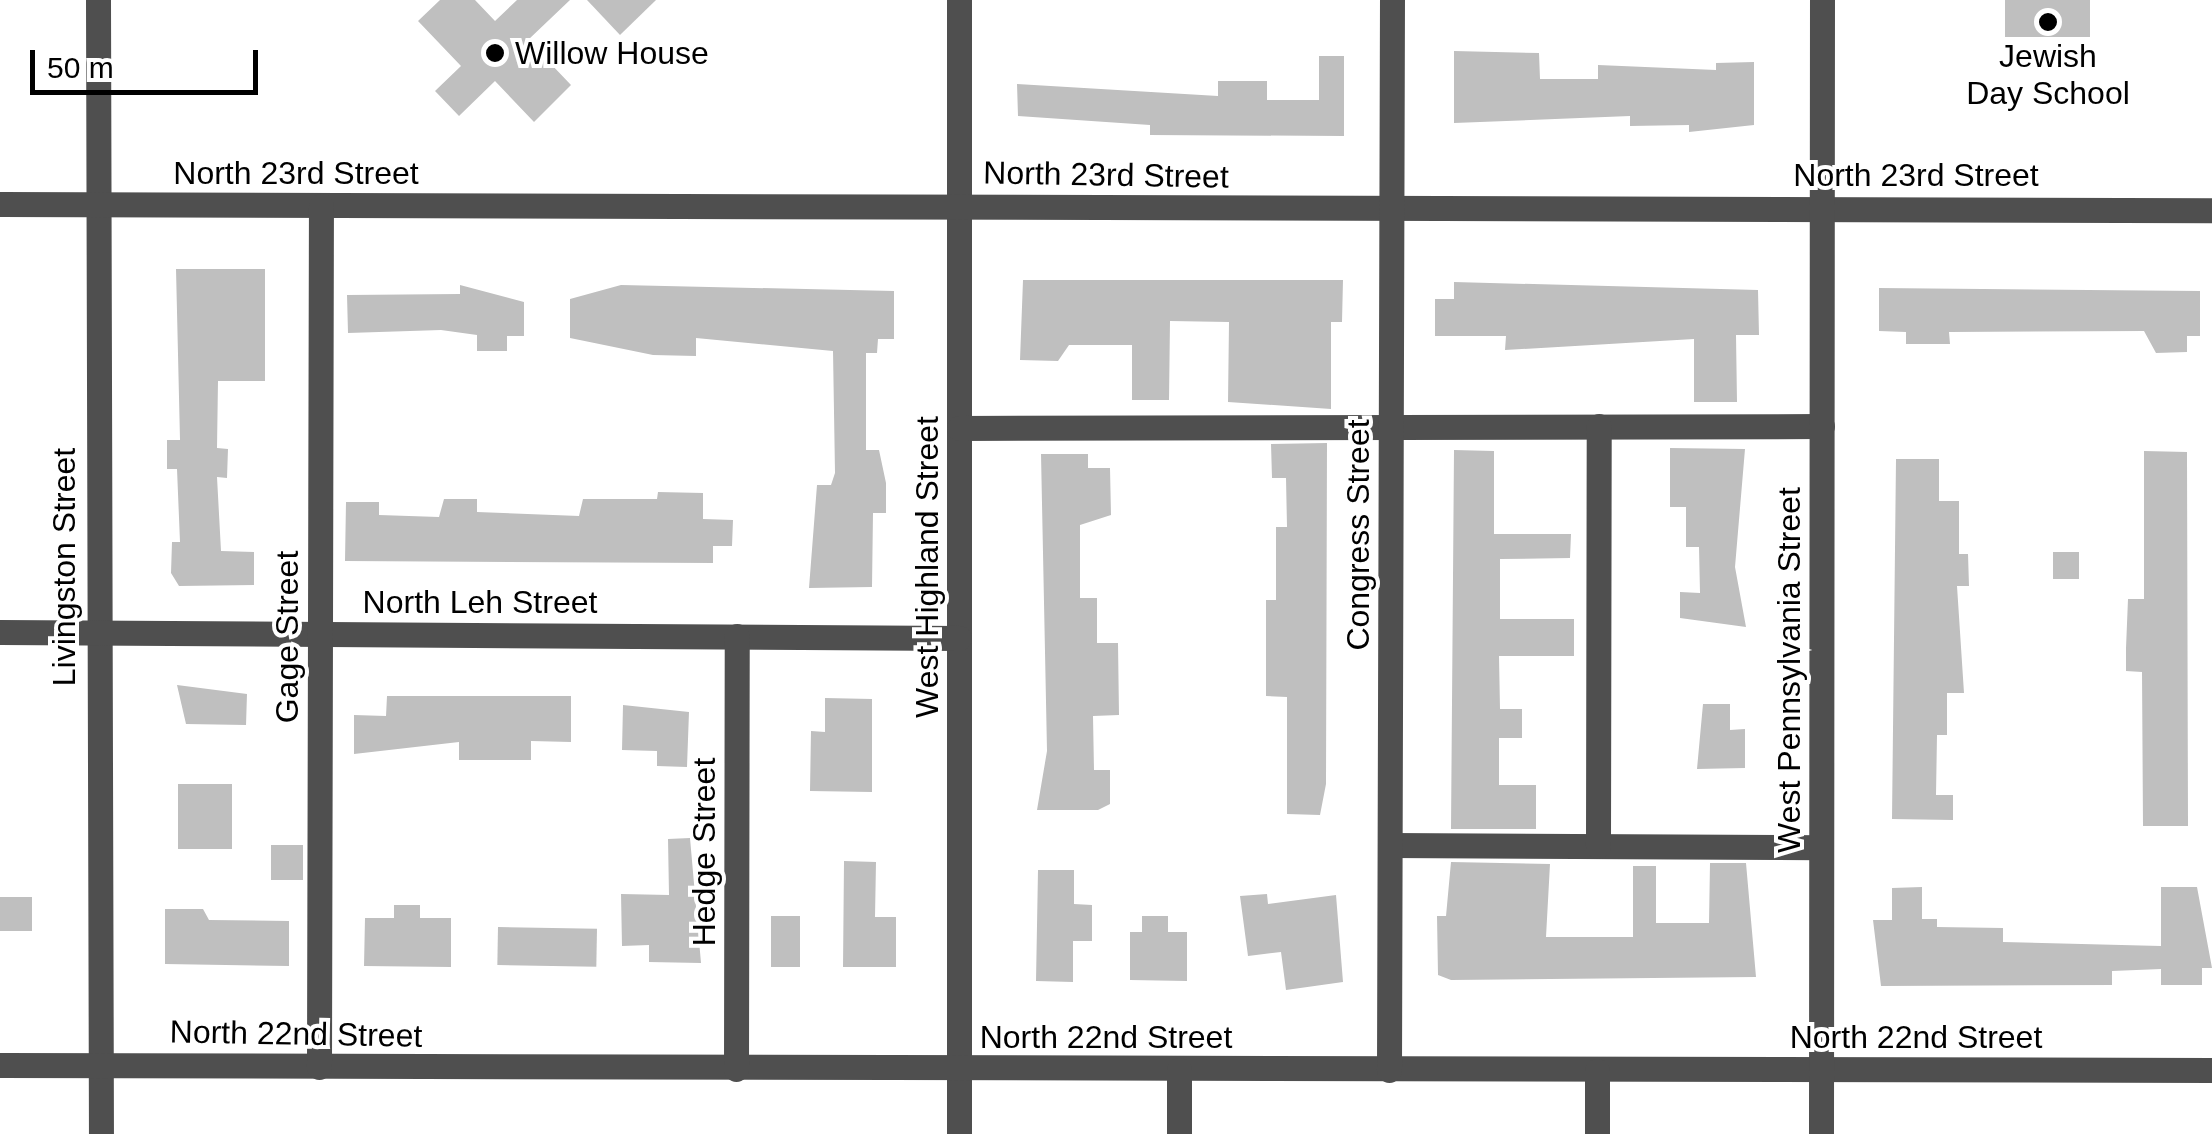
<!DOCTYPE html>
<style>
body{margin:0}
#map{position:relative;width:2212px;height:1134px;overflow:hidden;background:#fff;font-family:Helvetica,sans-serif}
div>[style]{position:absolute}
.building>*{inset:0;background:#bfbfbf;transform-origin:0 0}
.minor>*{height:25px;margin:-12.5px;padding:0 12.5px;transform-origin:12.5px;border-radius:12.5px;background:#4f4f4f}
.dots>*{width:28px;height:28px;translate:-50% -50%;box-sizing:border-box;border:5px solid #fff;border-radius:50%}
span{translate:-50% -50%;white-space:nowrap;text-align:center;line-height:1.15;-webkit-text-stroke:8px #fff;paint-order:stroke}
.poi-label{font-size:32px;color:#000}
.left{translate:0 -50%;text-align:left}
.street-label{font-size:32px;color:#000}
.scale{position:absolute;left:30px;top:50px;width:228px;height:45px;box-sizing:border-box;border:5px solid #000;border-top:0;padding-left:12px;font-size:30px;line-height:35px;white-space:nowrap;color:#000;-webkit-text-stroke:8px #fff;paint-order:stroke}
</style>
<div id="map">
<div class="building">
<div style="clip-path:polygon(440px 0,475px 0,495px 21px,517px 0,570px 0,528px 40px,571px 85px,534px 122px,495px 81px,459px 116px,435px 91px,461px 66px,418px 21px)"></div>
<div style="clip-path:polygon(587px 0,656px 0,620px 35px)"></div>
<div style="left:2005px;top:0;width:85px;height:37px"></div>
<div style="clip-path:polygon(1454px 51px,1539px 53px,1540px 79px,1598px 79px,1598px 65px,1716px 70px,1716px 63px,1754px 62px,1754px 125px,1689px 132px,1689px 125px,1630px 126px,1630px 116px,1454px 123px)"></div>
<div style="clip-path:polygon(1319px 56px,1344px 56px,1344px 136px,1150px 135px,1150px 125px,1018px 116px,1017px 84px,1218px 96px,1218px 81px,1267px 81px,1267px 100px,1319px 100px)"></div>
<div style="clip-path:polygon(176px 269px,265px 269px,265px 381px,218px 381px,217px 448px,228px 449px,227px 478px,217px 477px,221px 551px,254px 552px,254px 585px,179px 586px,171px 573px,172px 542px,180px 542px,177px 469px,167px 469px,167px 440px,180px 440px)"></div>
<div style="clip-path:polygon(1023px 280px,1343px 280px,1342px 322px,1331px 322px,1331px 409px,1228px 402px,1229px 322px,1170px 321px,1169px 400px,1132px 400px,1132px 345px,1069px 345px,1058px 361px,1020px 360px)"></div>
<div style="clip-path:polygon(1454px 282px,1758px 290px,1759px 335px,1736px 335px,1737px 402px,1694px 402px,1694px 339px,1505px 350px,1506px 336px,1435px 336px,1435px 299px,1454px 299px)"></div>
<div style="clip-path:polygon(460px 285px,524px 302px,524px 336px,507px 336px,507px 351px,477px 351px,477px 335px,441px 330px,348px 333px,347px 295px,460px 294px)"></div>
<div style="clip-path:polygon(621px 285px,894px 291px,894px 339px,878px 339px,877px 353px,866px 353px,866px 450px,879px 450px,886px 483px,886px 513px,873px 513px,872px 587px,809px 588px,817px 485px,831px 485px,835px 473px,833px 351px,696px 338px,696px 356px,653px 355px,570px 338px,570px 299px)"></div>
<div style="clip-path:polygon(1879px 288px,2200px 291px,2200px 336px,2187px 336px,2187px 352px,2156px 353px,2144px 331px,1949px 332px,1950px 344px,1906px 344px,1906px 332px,1879px 331px)"></div>
<div style="clip-path:polygon(1327px 443px,1326px 784px,1320px 815px,1287px 814px,1287px 697px,1266px 696px,1266px 600px,1276px 600px,1276px 527px,1287px 527px,1286px 478px,1272px 478px,1271px 444px)"></div>
<div style="clip-path:polygon(1670px 448px,1745px 449px,1735px 567px,1746px 627px,1680px 618px,1680px 592px,1700px 593px,1699px 547px,1686px 547px,1686px 507px,1670px 507px)"></div>
<div style="clip-path:polygon(1454px 450px,1494px 451px,1494px 534px,1571px 534px,1570px 558px,1500px 559px,1500px 619px,1574px 619px,1574px 656px,1499px 656px,1500px 709px,1522px 709px,1522px 738px,1499px 738px,1499px 785px,1536px 785px,1536px 829px,1451px 829px)"></div>
<div style="clip-path:polygon(2144px 451px,2187px 452px,2188px 826px,2143px 826px,2142px 672px,2126px 671px,2126px 648px,2128px 599px,2144px 599px)"></div>
<div style="clip-path:polygon(1041px 454px,1088px 454px,1088px 468px,1110px 468px,1111px 515px,1080px 525px,1080px 598px,1097px 598px,1097px 643px,1118px 643px,1119px 715px,1093px 716px,1094px 770px,1110px 770px,1110px 804px,1098px 810px,1037px 810px,1047px 751px)"></div>
<div style="clip-path:polygon(1896px 459px,1939px 459px,1939px 501px,1959px 501px,1959px 554px,1968px 554px,1969px 586px,1957px 586px,1964px 693px,1947px 693px,1947px 735px,1937px 735px,1936px 795px,1953px 795px,1953px 820px,1892px 819px)"></div>
<div style="clip-path:polygon(658px 492px,703px 493px,703px 519px,733px 520px,732px 546px,713px 546px,713px 563px,345px 561px,346px 502px,379px 502px,379px 515px,439px 517px,444px 499px,477px 499px,477px 512px,579px 516px,583px 499px,657px 499px)"></div>
<div style="left:2053px;top:552px;width:26px;height:27px"></div>
<div style="clip-path:polygon(177px 685px,247px 694px,246px 725px,186px 724px)"></div>
<div style="clip-path:polygon(387px 696px,571px 696px,571px 742px,531px 741px,531px 760px,459px 760px,459px 742px,354px 754px,354px 715px,386px 716px)"></div>
<div style="clip-path:polygon(825px 698px,872px 699px,872px 792px,810px 791px,811px 731px,825px 732px)"></div>
<div style="clip-path:polygon(1703px 704px,1730px 704px,1730px 730px,1745px 729px,1745px 768px,1697px 769px)"></div>
<div style="clip-path:polygon(623px 705px,689px 712px,687px 767px,657px 766px,657px 751px,622px 750px)"></div>
<div style="left:178px;top:784px;width:54px;height:65px"></div>
<div style="clip-path:polygon(690px 838px,701px 963px,649px 962px,649px 945px,622px 946px,621px 894px,669px 895px,668px 839px)"></div>
<div style="left:271px;top:845px;width:32px;height:35px"></div>
<div style="clip-path:polygon(844px 861px,876px 862px,875px 917px,896px 917px,896px 967px,843px 967px)"></div>
<div style="clip-path:polygon(1451px 862px,1550px 864px,1546px 937px,1633px 937px,1633px 866px,1656px 866px,1656px 923px,1709px 923px,1710px 863px,1746px 863px,1756px 977px,1451px 980px,1438px 975px,1437px 916px,1446px 916px)"></div>
<div style="clip-path:polygon(1038px 870px,1074px 870px,1074px 904px,1092px 905px,1092px 941px,1073px 941px,1073px 982px,1036px 981px)"></div>
<div style="clip-path:polygon(1922px 887px,1922px 919px,1937px 919px,1937px 927px,2003px 928px,2003px 942px,2161px 946px,2161px 887px,2197px 887px,2212px 968px,2202px 968px,2202px 985px,2161px 985px,2161px 969px,2112px 971px,2112px 985px,1881px 986px,1873px 920px,1892px 920px,1892px 888px)"></div>
<div style="clip-path:polygon(1267px 894px,1268px 904px,1336px 895px,1343px 982px,1286px 990px,1281px 952px,1248px 956px,1240px 896px)"></div>
<div style="left:0;top:897px;width:32px;height:34px"></div>
<div style="clip-path:polygon(394px 905px,420px 905px,420px 918px,451px 918px,451px 967px,364px 966px,365px 918px,394px 918px)"></div>
<div style="clip-path:polygon(165px 909px,203px 909px,209px 920px,289px 921px,289px 966px,165px 964px)"></div>
<div style="left:771px;top:916px;width:29px;height:51px"></div>
<div style="clip-path:polygon(1142px 916px,1168px 916px,1168px 932px,1187px 932px,1187px 981px,1130px 980px,1130px 932px,1142px 932px)"></div>
<div style="left:498px;top:927px;width:99px;height:38px;rotate:1deg"></div>
</div>
<div class="minor">
<div style="left:98px;top:0;width:1134px;rotate:89.85deg"></div>
<div style="left:959px;top:0;width:1134px;rotate:90deg"></div>
<div style="left:0;top:204px;width:2212px;rotate:0.16deg"></div>
<div style="left:959px;top:428px;width:863px;rotate:-0.13deg"></div>
<div style="left:0;top:632px;width:959px;rotate:0.36deg"></div>
<div style="left:1390px;top:845px;width:431px;rotate:0.3deg"></div>
<div style="left:1598px;top:846px;width:420px;rotate:-89.9deg"></div>
<div style="left:0;top:1065px;width:2212px;rotate:0.13deg"></div>
<div style="left:319px;top:1067px;width:861px;rotate:-89.87deg"></div>
<div style="left:736px;top:1069px;width:433px;rotate:-89.9deg"></div>
<div style="left:1179px;top:1070px;width:64px;rotate:90deg"></div>
<div style="left:1389px;top:1070px;width:1070px;rotate:-89.84deg"></div>
<div style="left:1597px;top:1134px;width:63px;rotate:-90deg"></div>
<div style="left:1821px;top:1134px;width:1134px;rotate:-89.95deg"></div>
</div>
<div class="dots">
<div style="left:2048px;top:22px;background:#000"></div>
<div style="left:495px;top:53px;background:#000"></div>
</div>
<div class="poi-label">
<span class="left" style="left:515px;top:53px">Willow House</span>
<span style="left:2048px;top:75px">Jewish<br>Day School</span>
</div>
<div class="street-label">
<span style="left:296px;top:173px">North 23rd Street</span>
<span style="left:1106px;top:175px;rotate:1deg">North 23rd Street</span>
<span style="left:1916px;top:175px">North 23rd Street</span>
<span style="left:1358px;top:535px;rotate:-90deg">Congress Street</span>
<span style="left:64px;top:567px;rotate:-90deg">Livingston Street</span>
<span style="left:927px;top:567px;rotate:-90deg">West Highland Street</span>
<span style="left:480px;top:602px">North Leh Street</span>
<span style="left:287px;top:637px;rotate:-90deg">Gage Street</span>
<span style="left:1789px;top:670px;rotate:-90deg">West Pennsylvania Street</span>
<span style="left:704px;top:852px;rotate:-90deg">Hedge Street</span>
<span style="left:296px;top:1034px;rotate:1deg">North 22nd Street</span>
<span style="left:1106px;top:1037px">North 22nd Street</span>
<span style="left:1916px;top:1037px">North 22nd Street</span>
</div>
<div class="scale">50 m</div>
</div>
